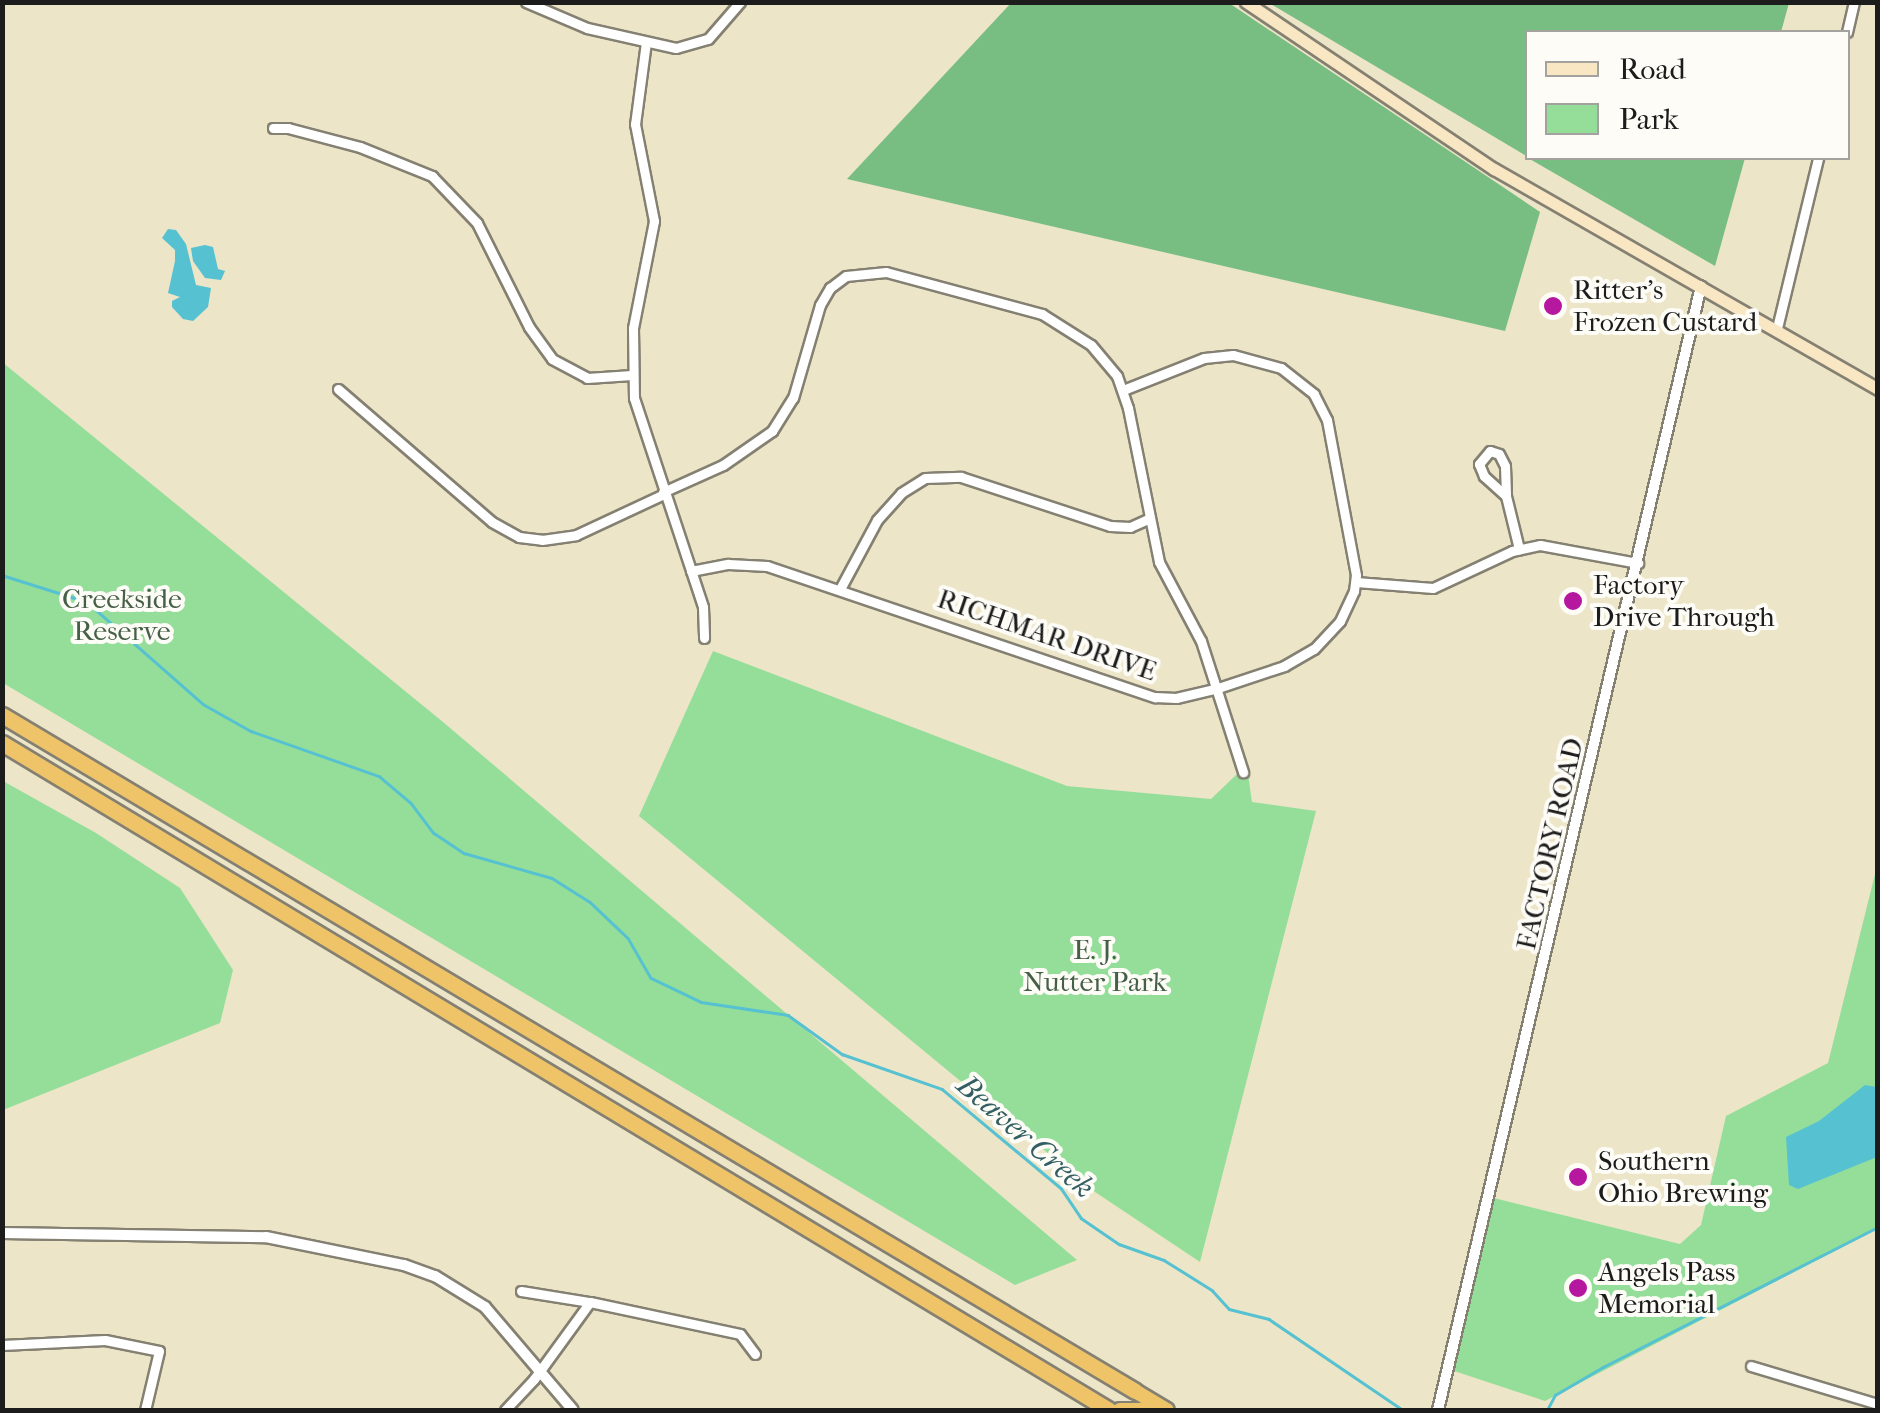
<!DOCTYPE html>
<style>
body{margin:0}
#map{position:relative;width:1880px;height:1413px;overflow:hidden;background:#ede5c8;font-family:"IM FELL French Canon",serif}
div>[style]{position:absolute}
.green>*{inset:0;background:#95de9a}
.forest>*{inset:0;background:#78bd82}
.water>*{inset:0;background:#56c1d1}
.stream>*{height:2.5px;margin:-1.25px;padding:0 1.25px;transform-origin:1.25px;border-radius:1.25px;background:#56c1d1}
.roads{filter:drop-shadow(2px 0 #848072) drop-shadow(-2px 0 #848072) drop-shadow(0 2px #848072) drop-shadow(0 -2px #848072)}
.minor>*{height:9px;margin:-4.5px;padding:0 4.5px;transform-origin:4.5px;border-radius:4.5px;background:#fff}
.tertiary>*{height:10px;margin:-5px;padding:0 5px;transform-origin:5px;border-radius:5px;background:#fff}
.secondary>*{height:11px;margin:-5.5px;padding:0 5.5px;transform-origin:5.5px;border-radius:5.5px;background:#f9e7c3}
.trunk>*{height:14px;margin:-7px;padding:0 7px;transform-origin:7px;border-radius:7px;background:#efc469}
.motorway>*{height:15px;margin:-7.5px;padding:0 7.5px;transform-origin:7.5px;border-radius:7.5px;background:#efc469}
.dots>*{width:28px;height:28px;translate:-50% -50%;box-sizing:border-box;border:5px solid #fdfcf7;border-radius:50%}
span{translate:-50% -50%;white-space:nowrap;text-align:center;line-height:1.15;-webkit-text-stroke:8px #fdfcf7;paint-order:stroke}
.poi-label{font-size:28px;color:#1c1c1c}
.left{translate:0 -50%;text-align:left}
.park-label{font-size:28px;color:#466048}
.street-label{font-size:28px;color:#1c1c1c}
.water-label{font-size:30px;color:#335e64;font-style:italic}
.frame{position:absolute;inset:0;border:5px solid #1c1c1c;pointer-events:none}
.legend{position:absolute;left:1525px;top:30px;width:325px;height:130px;box-sizing:border-box;background:#fdfcf7;border:2px solid #a3a29f;margin:0;padding:12px 18px;list-style:none;font-size:30px;color:#1c1c1c}
.legend li{display:flex;align-items:center;gap:20px;height:50px}
.legend b{width:50px;border:2px solid #a3a29f}
</style>
<div id="map">
<div class="green">
<div style="clip-path:polygon(2px 362px,443px 722px,1077px 1260px,1015px 1285px,3px 683px)"></div>
<div style="clip-path:polygon(713px 651px,1067px 786px,1211px 799px,1237px 774px,1248px 774px,1252px 802px,1316px 811px,1200px 1262px,1095px 1192px,639px 816px)"></div>
<div style="clip-path:polygon(3px 781px,96px 833px,180px 888px,233px 970px,220px 1023px,3px 1110px)"></div>
<div style="clip-path:polygon(1877px 866px,1877px 1229px,1545px 1401px,1448px 1369px,1490px 1197px,1680px 1244px,1701px 1225px,1726px 1116px,1828px 1063px)"></div>
</div>
<div class="forest">
<div style="clip-path:polygon(1229px 3px,1540px 212px,1505px 331px,847px 179px,1011px 3px)"></div>
<div style="clip-path:polygon(1269px 3px,1789px 3px,1781px 32px,1528px 32px,1528px 157px)"></div>
<div style="clip-path:polygon(1528px 158px,1745px 158px,1715px 266px)"></div>
</div>
<div class="water">
<div style="clip-path:polygon(168px 229px,176px 230px,186px 244px,196px 285px,211px 288px,208px 307px,193px 321px,183px 319px,172px 307px,172px 301px,180px 297px,168px 293px,175px 261px,175px 250px,162px 238px)"></div>
<div style="clip-path:polygon(205px 245px,213px 247px,218px 269px,225px 271px,221px 280px,205px 278px,193px 261px,191px 248px)"></div>
<div style="clip-path:polygon(1865px 1085px,1877px 1087px,1877px 1157px,1798px 1189px,1789px 1185px,1786px 1137px,1819px 1121px)"></div>
</div>
<div class="stream">
<div style="left:2px;top:575px;width:89px;rotate:17.6deg"></div>
<div style="left:87px;top:602px;width:154px;rotate:41.3deg"></div>
<div style="left:203px;top:704px;width:55px;rotate:29.4deg"></div>
<div style="left:251px;top:731px;width:136px;rotate:19.4deg"></div>
<div style="left:379px;top:776px;width:42px;rotate:40.2deg"></div>
<div style="left:411px;top:803px;width:38px;rotate:53deg"></div>
<div style="left:434px;top:833px;width:36px;rotate:34deg"></div>
<div style="left:464px;top:853px;width:91px;rotate:15.9deg"></div>
<div style="left:552px;top:878px;width:45px;rotate:32.3deg"></div>
<div style="left:590px;top:902px;width:52px;rotate:43.5deg"></div>
<div style="left:628px;top:938px;width:46px;rotate:60.1deg"></div>
<div style="left:651px;top:978px;width:55px;rotate:25.6deg"></div>
<div style="left:701px;top:1002px;width:88px;rotate:8.5deg"></div>
<div style="left:788px;top:1015px;width:67px;rotate:35.8deg"></div>
<div style="left:842px;top:1054px;width:106px;rotate:19.3deg"></div>
<div style="left:942px;top:1089px;width:155px;rotate:39.8deg"></div>
<div style="left:1061px;top:1188px;width:36px;rotate:56deg"></div>
<div style="left:1081px;top:1218px;width:46px;rotate:34.4deg"></div>
<div style="left:1119px;top:1244px;width:48px;rotate:19.6deg"></div>
<div style="left:1164px;top:1260px;width:57px;rotate:32deg"></div>
<div style="left:1212px;top:1290px;width:25px;rotate:48deg"></div>
<div style="left:1229px;top:1309px;width:41px;rotate:14deg"></div>
<div style="left:1269px;top:1319px;width:162px;rotate:34.2deg"></div>
<div style="left:1547px;top:1410px;width:17px;rotate:-62deg"></div>
<div style="left:1555px;top:1395px;width:56px;rotate:-30.3deg"></div>
<div style="left:1603px;top:1367px;width:309px;rotate:-27deg"></div>
</div>
<div class="roads">
<div class="minor">
<div style="left:526px;top:2px;width:66px;rotate:23.1deg"></div>
<div style="left:587px;top:28px;width:91px;rotate:12.7deg"></div>
<div style="left:676px;top:48px;width:33px;rotate:-16deg"></div>
<div style="left:708px;top:39px;width:49px;rotate:-49.1deg"></div>
<div style="left:1847px;top:32px;width:31px;rotate:-77deg"></div>
<div style="left:646px;top:42px;width:83px;rotate:97.6deg"></div>
<div style="left:635px;top:124px;width:99px;rotate:78.9deg"></div>
<div style="left:654px;top:221px;width:109px;rotate:101.1deg"></div>
<div style="left:633px;top:328px;width:70px;rotate:89.2deg"></div>
<div style="left:634px;top:398px;width:220px;rotate:71.7deg"></div>
<div style="left:703px;top:607px;width:31px;rotate:88deg"></div>
<div style="left:273px;top:128px;width:15px"></div>
<div style="left:288px;top:128px;width:74px;rotate:14.8deg"></div>
<div style="left:360px;top:147px;width:78px;rotate:21.9deg"></div>
<div style="left:432px;top:176px;width:65px;rotate:46.2deg"></div>
<div style="left:477px;top:223px;width:116px;rotate:63.4deg"></div>
<div style="left:529px;top:327px;width:39px;rotate:54deg"></div>
<div style="left:552px;top:359px;width:40px;rotate:28deg"></div>
<div style="left:587px;top:378px;width:45px;rotate:-3.8deg"></div>
<div style="left:1777px;top:328px;width:175px;rotate:-76.4deg"></div>
<div style="left:338px;top:389px;width:203px;rotate:40.8deg"></div>
<div style="left:492px;top:522px;width:31px;rotate:29deg"></div>
<div style="left:519px;top:537px;width:23px;rotate:7deg"></div>
<div style="left:542px;top:540px;width:34px;rotate:-8deg"></div>
<div style="left:576px;top:535px;width:97px;rotate:-25deg"></div>
<div style="left:663px;top:492px;width:66px;rotate:-24.2deg"></div>
<div style="left:723px;top:465px;width:60px;rotate:-34.8deg"></div>
<div style="left:772px;top:431px;width:39px;rotate:-58deg"></div>
<div style="left:793px;top:398px;width:97px;rotate:-73.8deg"></div>
<div style="left:820px;top:305px;width:20px;rotate:-60deg"></div>
<div style="left:830px;top:288px;width:20px;rotate:-37deg"></div>
<div style="left:846px;top:276px;width:40px;rotate:-5.7deg"></div>
<div style="left:886px;top:272px;width:162px;rotate:15.1deg"></div>
<div style="left:1042px;top:314px;width:58px;rotate:32.3deg"></div>
<div style="left:1091px;top:345px;width:40px;rotate:50deg"></div>
<div style="left:1117px;top:376px;width:34px;rotate:71deg"></div>
<div style="left:1128px;top:408px;width:157px;rotate:78.6deg"></div>
<div style="left:1159px;top:562px;width:89px;rotate:62deg"></div>
<div style="left:1201px;top:641px;width:138px;rotate:72.2deg"></div>
<div style="left:1506px;top:496px;width:30px;rotate:-138deg"></div>
<div style="left:1484px;top:476px;width:13px;rotate:-113deg"></div>
<div style="left:1479px;top:464px;width:17px;rotate:-50deg"></div>
<div style="left:1490px;top:451px;width:9px;rotate:18deg"></div>
<div style="left:1499px;top:454px;width:13px;rotate:63deg"></div>
<div style="left:1505px;top:466px;width:30px;rotate:88deg"></div>
<div style="left:1506px;top:496px;width:55px;rotate:76.2deg"></div>
<div style="left:691px;top:571px;width:38px;rotate:-11deg"></div>
<div style="left:728px;top:564px;width:39px;rotate:3deg"></div>
<div style="left:767px;top:566px;width:410px;rotate:18.7deg"></div>
<div style="left:1155px;top:697px;width:21px;rotate:3deg"></div>
<div style="left:1176px;top:698px;width:43px;rotate:-13.4deg"></div>
<div style="left:1218px;top:688px;width:70px;rotate:-18.4deg"></div>
<div style="left:1284px;top:666px;width:34px;rotate:-30deg"></div>
<div style="left:1314px;top:649px;width:38px;rotate:-47deg"></div>
<div style="left:1340px;top:621px;width:33px;rotate:-65deg"></div>
<div style="left:1354px;top:591px;width:16px;rotate:-83deg"></div>
<div style="left:1356px;top:575px;width:158px;rotate:-100.6deg"></div>
<div style="left:1327px;top:420px;width:29px;rotate:-117deg"></div>
<div style="left:1314px;top:394px;width:42px;rotate:-141.8deg"></div>
<div style="left:1281px;top:368px;width:50px;rotate:-164.8deg"></div>
<div style="left:1233px;top:355px;width:29px;rotate:174deg"></div>
<div style="left:1204px;top:358px;width:87px;rotate:158.4deg"></div>
<div style="left:1356px;top:582px;width:77px;rotate:4.5deg"></div>
<div style="left:1433px;top:588px;width:87px;rotate:-25.1deg"></div>
<div style="left:1512px;top:551px;width:29px;rotate:-12deg"></div>
<div style="left:1540px;top:545px;width:100px;rotate:10.4deg"></div>
<div style="left:840px;top:589px;width:78px;rotate:-61.8deg"></div>
<div style="left:877px;top:520px;width:36px;rotate:-48deg"></div>
<div style="left:901px;top:493px;width:28px;rotate:-32deg"></div>
<div style="left:925px;top:478px;width:36px;rotate:-2deg"></div>
<div style="left:961px;top:477px;width:157px;rotate:18.2deg"></div>
<div style="left:1110px;top:526px;width:20px;rotate:3deg"></div>
<div style="left:1130px;top:527px;width:20px;rotate:-24deg"></div>
<div style="left:521px;top:1291px;width:70px;rotate:9.1deg"></div>
<div style="left:2px;top:1345px;width:103px;rotate:-2.8deg"></div>
<div style="left:105px;top:1340px;width:55px;rotate:11.5deg"></div>
<div style="left:159px;top:1351px;width:61px;rotate:103.3deg"></div>
<div style="left:1751px;top:1366px;width:133px;rotate:16.7deg"></div>
<div style="left:505px;top:1410px;width:42px;rotate:-46.9deg"></div>
<div style="left:534px;top:1379px;width:95px;rotate:-54deg"></div>
<div style="left:590px;top:1302px;width:153px;rotate:12deg"></div>
<div style="left:740px;top:1334px;width:25px;rotate:53deg"></div>
</div>
<div class="tertiary">
<div style="left:2px;top:1233px;width:264px;rotate:0.9deg"></div>
<div style="left:266px;top:1237px;width:141px;rotate:11.5deg"></div>
<div style="left:404px;top:1265px;width:33px;rotate:20deg"></div>
<div style="left:435px;top:1276px;width:59px;rotate:31.8deg"></div>
<div style="left:485px;top:1307px;width:135px;rotate:49.5deg"></div>
<div style="left:1438px;top:1410px;width:1154px;rotate:-76.83deg"></div>
</div>
<div class="secondary">
<div style="left:1246px;top:2px;width:299px;rotate:34deg"></div>
<div style="left:1494px;top:169px;width:443px;rotate:29.8deg"></div>
</div>
<div class="trunk">
<div style="left:1135px;top:1391px;width:37px;rotate:31deg"></div>
<div style="left:1120px;top:1410px;width:23px"></div>
</div>
<div class="motorway">
<div style="left:2px;top:715px;width:1319px;rotate:30.82deg"></div>
<div style="left:2px;top:743px;width:1292px;rotate:31.07deg"></div>
</div>
</div>
<div class="dots">
<div style="left:1553px;top:306px;background:#b5179e"></div>
<div style="left:1573px;top:601px;background:#b5179e"></div>
<div style="left:1578px;top:1177px;background:#b5179e"></div>
<div style="left:1578px;top:1288px;background:#b5179e"></div>
</div>
<div class="poi-label">
<span class="left" style="left:1573px;top:306px">Ritter's<br>Frozen Custard</span>
<span class="left" style="left:1593px;top:601px">Factory<br>Drive Through</span>
<span class="left" style="left:1598px;top:1177px">Southern<br>Ohio Brewing</span>
<span class="left" style="left:1598px;top:1288px">Angels Pass<br>Memorial</span>
</div>
<div class="park-label">
<span style="left:122px;top:615px">Creekside<br>Reserve</span>
<span style="left:1095px;top:966px">E. J.<br>Nutter Park</span>
</div>
<div class="street-label">
<span style="left:1047px;top:635px;rotate:19deg">RICHMAR DRIVE</span>
<span style="left:1550px;top:844px;rotate:-77deg">FACTORY ROAD</span>
</div>
<div class="water-label">
<span style="left:1025px;top:1137px;rotate:41deg">Beaver Creek</span>
</div>
<div class="frame"></div>
<ul class="legend">
<li><b style="height:12px;background:#f9e7c3"></b>Road</li>
<li><b style="height:28px;background:#95de9a"></b>Park</li>
</ul>
</div>
